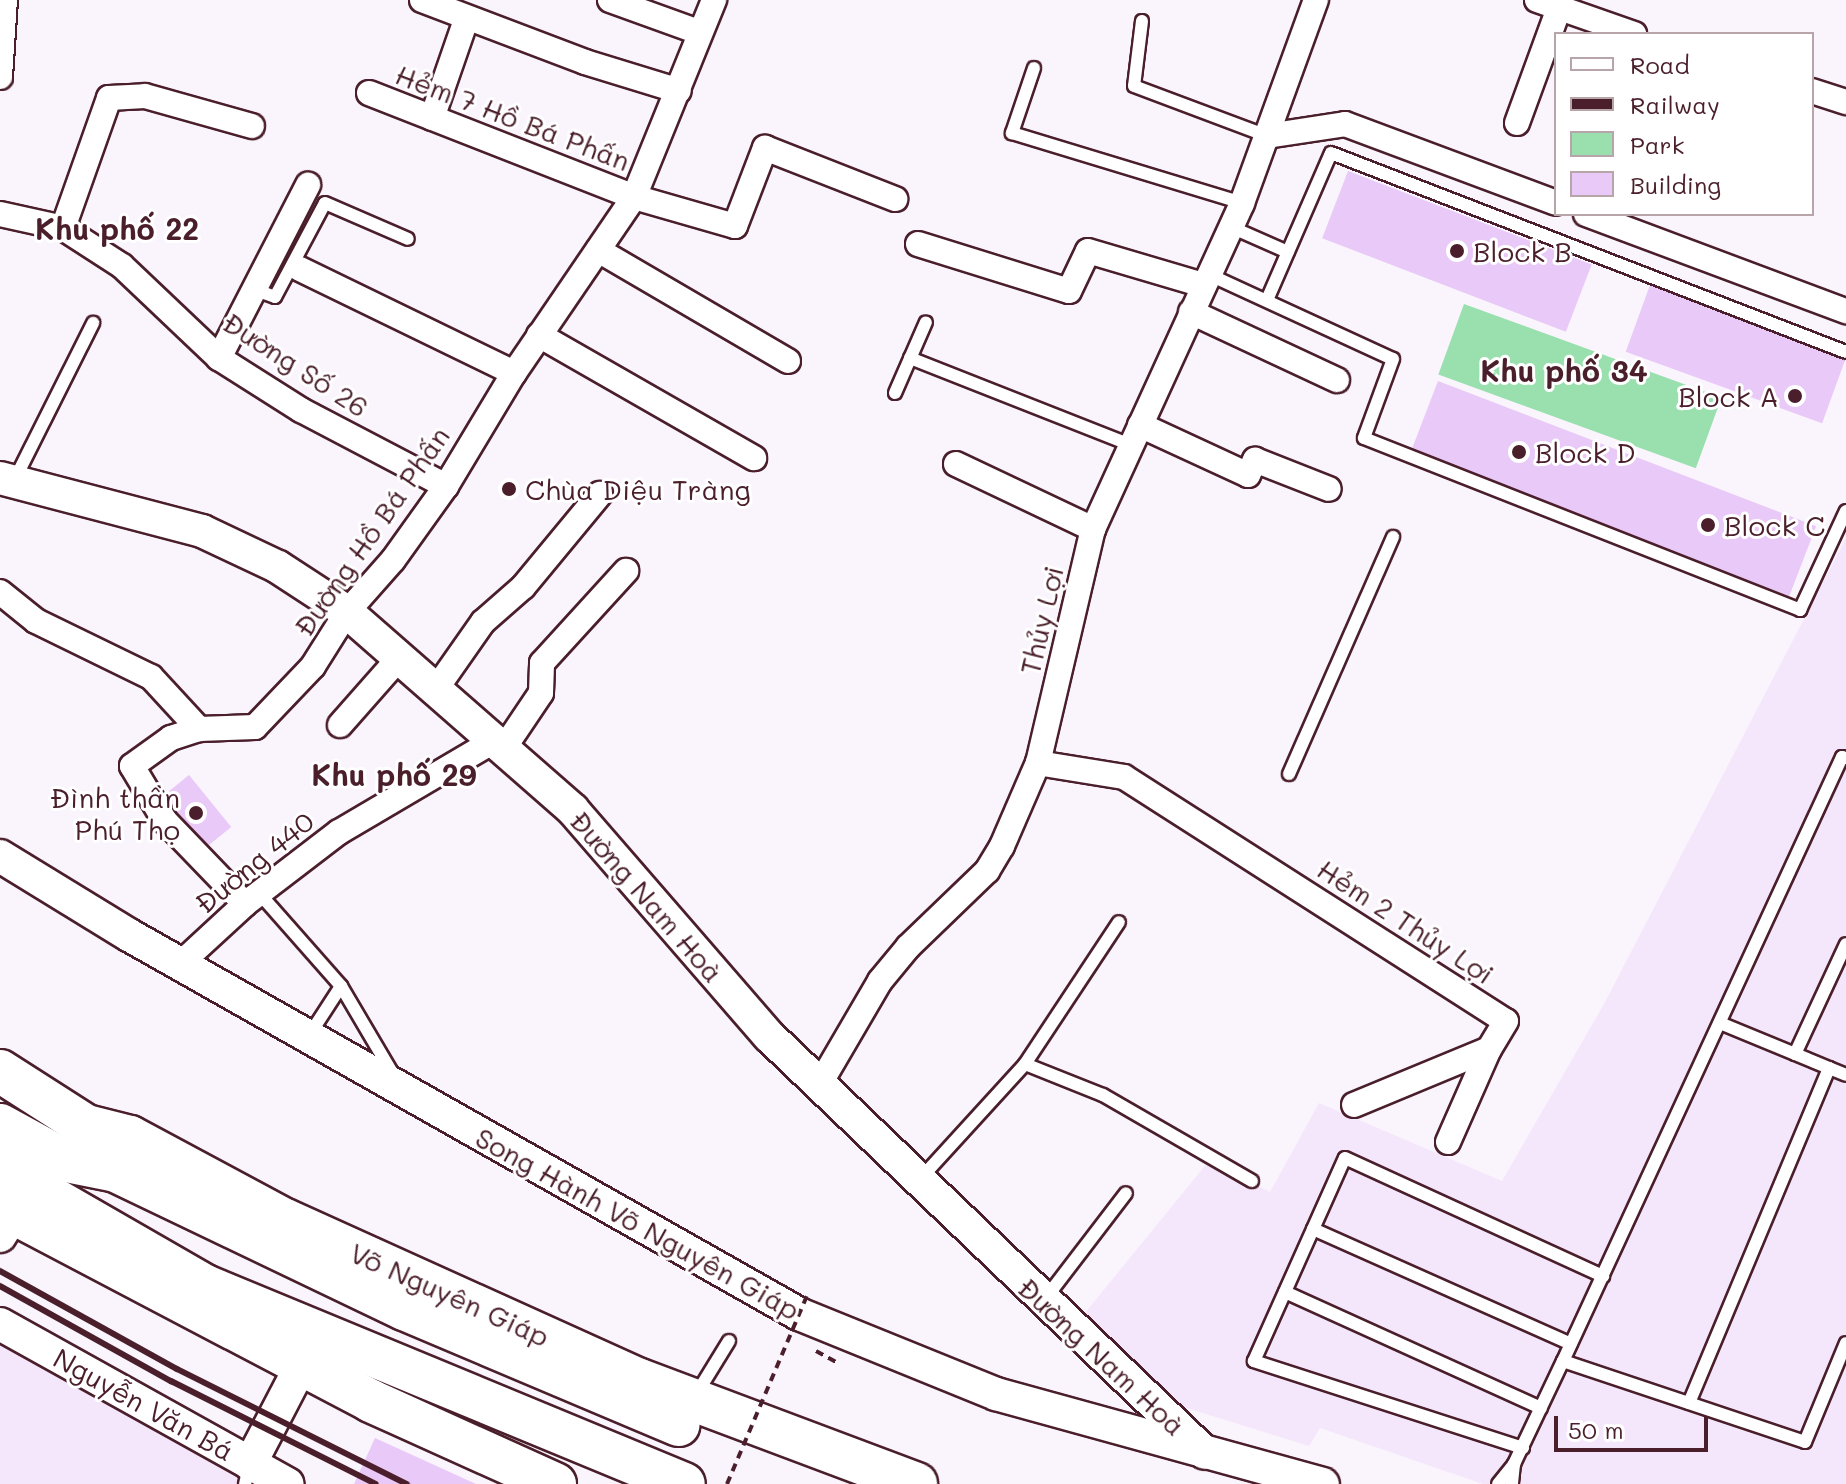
<!DOCTYPE html>
<meta charset="utf-8">
<style>
body{margin:0}
#map{position:relative;width:1846px;height:1484px;overflow:hidden;background:#faf4fd;font-family:Mali,sans-serif}
div>[style]{position:absolute}
.built>*{inset:0;background:#f5e7fb}
.green>*{inset:0;background:#9ae0ae;transform-origin:0 0}
.building>*{inset:0;background:#e8c9f7;transform-origin:0 0}
.path>*{height:4px;margin-top:-2px;transform-origin:0;background:repeating-linear-gradient(90deg,#4a1f2b 0 8px,transparent 0 14px)}
.roads{filter:drop-shadow(2px 0 #4a1f2b) drop-shadow(-2px 0 #4a1f2b) drop-shadow(0 2px #4a1f2b) drop-shadow(0 -2px #4a1f2b)}
.lane>*{height:12px;margin:-6px;padding:0 6px;transform-origin:6px;border-radius:6px;background:#fff}
.street>*{height:24px;margin:-12px;padding:0 12px;transform-origin:12px;border-radius:12px;background:#fff}
.secondary>*{height:32px;margin:-16px;padding:0 16px;transform-origin:16px;border-radius:16px;background:#fff}
.highway>*{height:42px;margin:-21px;padding:0 21px;transform-origin:21px;border-radius:21px;background:#fff}
.rail>*{height:6px;margin:-3px;padding:0 3px;transform-origin:3px;border-radius:3px;background:#4a1f2b}
.path-bridge>*{height:4px;margin-top:-2px;transform-origin:0;background:repeating-linear-gradient(90deg,#4a1f2b 0 8px,transparent 0 14px)}
.dots>*{width:22px;height:22px;translate:-50% -50%;box-sizing:border-box;border:4px solid #fff;border-radius:50%}
span{translate:-50% -50%;white-space:nowrap;text-align:center;line-height:1.15;-webkit-text-stroke:6px #fff;paint-order:stroke}
.street-label{font-size:28px;color:#4a1f2b}
.poi-label{font-size:28px;color:#4a1f2b}
.left{translate:0 -50%;text-align:left}
.right{translate:-100% -50%;text-align:right}
.neighbourhood-label{font-size:30px;color:#4a1f2b;font-weight:700}
.legend{position:absolute;left:1554px;top:32px;width:260px;height:184px;box-sizing:border-box;background:#fff;border:2px solid #b7a5aa;margin:0;padding:10px 14px;list-style:none;font-size:24px;color:#4a1f2b}
.legend li{display:flex;align-items:center;gap:16px;height:40px}
.legend b{width:40px;border:2px solid #b7a5aa}
.scale{position:absolute;left:1554px;top:1416px;width:154px;height:36px;box-sizing:border-box;border:4px solid #4a1f2b;border-top:0;padding-left:10px;font-size:24px;line-height:28px;white-space:nowrap;color:#4a1f2b;-webkit-text-stroke:6px #fff;paint-order:stroke}
</style>
<div id="map">
<div class="built">
<div style="clip-path:polygon(1846px 538px,1846px 1484px,1483px 1484px,1320px 1428px,1309px 1446px,1161px 1400px,1076px 1324px,1208px 1162px,1270px 1192px,1319px 1103px,1502px 1181px,1604px 1004px)"></div>
<div style="clip-path:polygon(0 1342px,252px 1484px,0 1484px)"></div>
</div>
<div class="green">
<div style="left:1464px;top:304px;width:274px;height:75px;rotate:20deg"></div>
</div>
<div class="building">
<div style="left:1348px;top:171px;width:261px;height:72px;rotate:21deg"></div>
<div style="left:1650px;top:285px;width:209px;height:71px;rotate:20deg"></div>
<div style="left:1438px;top:381px;width:405px;height:75px;rotate:21deg"></div>
<div style="left:189px;top:775px;width:67px;height:38px;rotate:51deg"></div>
<div style="clip-path:polygon(375px 1438px,476px 1484px,354px 1484px)"></div>
</div>
<div class="path">
<div style="left:816px;top:1351px;width:25px;rotate:29deg"></div>
</div>
<div class="roads">
<div class="lane">
<div style="left:1142px;top:21px;width:65px;rotate:97deg"></div>
<div style="left:1134px;top:86px;width:142px;rotate:20.6deg"></div>
<div style="left:1034px;top:68px;width:69px;rotate:108.7deg"></div>
<div style="left:1012px;top:133px;width:240px;rotate:16.9deg"></div>
<div style="left:1231px;top:227px;width:62px;rotate:23.7deg"></div>
<div style="left:1210px;top:275px;width:201px;rotate:24.7deg"></div>
<div style="left:1393px;top:359px;width:84px;rotate:110.2deg"></div>
<div style="left:1364px;top:438px;width:469px;rotate:21.5deg"></div>
<div style="left:1800px;top:610px;width:109px;rotate:-65.1deg"></div>
<div style="left:256px;top:290px;width:20px;rotate:20deg"></div>
<div style="left:275px;top:297px;width:106px;rotate:-62deg"></div>
<div style="left:325px;top:203px;width:90px;rotate:23.4deg"></div>
<div style="left:1267px;top:300px;width:160px;rotate:-66.5deg"></div>
<div style="left:1331px;top:153px;width:552px;rotate:21.13deg"></div>
<div style="left:910px;top:358px;width:238px;rotate:21.5deg"></div>
<div style="left:895px;top:393px;width:77px;rotate:-66.4deg"></div>
<div style="left:14px;top:481px;width:177px;rotate:-63.4deg"></div>
<div style="left:1846px;top:758px;width:4px;rotate:-166deg"></div>
<div style="left:1842px;top:757px;width:665px;rotate:114.79deg"></div>
<div style="left:1563px;top:1361px;width:255px;rotate:18.5deg"></div>
<div style="left:1805px;top:1442px;width:107px;rotate:-67.5deg"></div>
<div style="left:1289px;top:774px;width:259px;rotate:-66.3deg"></div>
<div style="left:259px;top:893px;width:124px;rotate:48.6deg"></div>
<div style="left:341px;top:986px;width:104px;rotate:59.5deg"></div>
<div style="left:310px;top:1034px;width:57px;rotate:-57.1deg"></div>
<div style="left:1795px;top:1054px;width:121px;rotate:-65.1deg"></div>
<div style="left:1025px;top:1064px;width:84px;rotate:21.7deg"></div>
<div style="left:1103px;top:1095px;width:172px;rotate:30deg"></div>
<div style="left:1829px;top:1068px;width:18px;rotate:22deg"></div>
<div style="left:921px;top:1178px;width:154px;rotate:-47.6deg"></div>
<div style="left:1025px;top:1064px;width:170px;rotate:-56.5deg"></div>
<div style="left:1313px;top:1229px;width:282px;rotate:24deg"></div>
<div style="left:1285px;top:1292px;width:281px;rotate:24.4deg"></div>
<div style="left:1045px;top:1299px;width:133px;rotate:-52.6deg"></div>
<div style="left:697px;top:1393px;width:61px;rotate:-58.4deg"></div>
<div style="left:1689px;top:1403px;width:363px;rotate:-67.3deg"></div>
<div style="left:1829px;top:1068px;width:116px;rotate:-157.6deg"></div>
<div style="left:1523px;top:1448px;width:283px;rotate:-162.1deg"></div>
<div style="left:1254px;top:1361px;width:222px;rotate:-65.9deg"></div>
<div style="left:1345px;top:1158px;width:284px;rotate:24.6deg"></div>
<div style="left:1514px;top:1464px;width:114px;rotate:-64.6deg"></div>
<div style="left:245px;top:1484px;width:21px;rotate:-76deg"></div>
<div style="left:1498px;top:1484px;width:26px;rotate:-51deg"></div>
<div style="left:1514px;top:1464px;width:20px;rotate:96deg"></div>
</div>
<div class="street">
<div style="left:422px;top:0;width:174px;rotate:20.8deg"></div>
<div style="left:585px;top:62px;width:98px;rotate:17.1deg"></div>
<div style="left:610px;top:0;width:95px;rotate:19.8deg"></div>
<div style="left:1537px;top:0;width:103px;rotate:19.3deg"></div>
<div style="left:0;top:77px;width:77px;rotate:-86.3deg"></div>
<div style="left:1812px;top:91px;width:36px;rotate:18deg"></div>
<div style="left:369px;top:93px;width:285px;rotate:21.4deg"></div>
<div style="left:634px;top:197px;width:105px;rotate:16deg"></div>
<div style="left:735px;top:226px;width:84px;rotate:-69deg"></div>
<div style="left:765px;top:148px;width:140px;rotate:21.4deg"></div>
<div style="left:432px;top:118px;width:104px;rotate:-70.9deg"></div>
<div style="left:1517px;top:123px;width:122px;rotate:-69.9deg"></div>
<div style="left:1267px;top:136px;width:79px;rotate:-8.7deg"></div>
<div style="left:1345px;top:124px;width:225px;rotate:20.5deg"></div>
<div style="left:0;top:214px;width:65px;rotate:12.5deg"></div>
<div style="left:63px;top:228px;width:70px;rotate:32.8deg"></div>
<div style="left:122px;top:266px;width:134px;rotate:43.5deg"></div>
<div style="left:219px;top:358px;width:97px;rotate:32.4deg"></div>
<div style="left:301px;top:410px;width:164px;rotate:27.7deg"></div>
<div style="left:1586px;top:214px;width:278px;rotate:20.5deg"></div>
<div style="left:63px;top:228px;width:138px;rotate:-70.5deg"></div>
<div style="left:109px;top:98px;width:36px;rotate:-3deg"></div>
<div style="left:145px;top:96px;width:111px;rotate:15.7deg"></div>
<div style="left:918px;top:244px;width:158px;rotate:17.3deg"></div>
<div style="left:1069px;top:291px;width:44px;rotate:-64.6deg"></div>
<div style="left:1088px;top:251px;width:120px;rotate:16.5deg"></div>
<div style="left:598px;top:250px;width:220px;rotate:30.3deg"></div>
<div style="left:300px;top:269px;width:238px;rotate:25.9deg"></div>
<div style="left:1191px;top:312px;width:161px;rotate:25deg"></div>
<div style="left:539px;top:335px;width:248px;rotate:29.8deg"></div>
<div style="left:219px;top:358px;width:195px;rotate:-62.8deg"></div>
<div style="left:1140px;top:425px;width:119px;rotate:24.8deg"></div>
<div style="left:1248px;top:475px;width:17px;rotate:-65deg"></div>
<div style="left:1255px;top:460px;width:79px;rotate:21.4deg"></div>
<div style="left:956px;top:464px;width:152px;rotate:25.4deg"></div>
<div style="left:0;top:592px;width:46px;rotate:38.9deg"></div>
<div style="left:36px;top:621px;width:128px;rotate:26deg"></div>
<div style="left:151px;top:677px;width:71px;rotate:47.3deg"></div>
<div style="left:436px;top:689px;width:82px;rotate:-55deg"></div>
<div style="left:483px;top:622px;width:53px;rotate:-41.2deg"></div>
<div style="left:523px;top:587px;width:121px;rotate:-50.4deg"></div>
<div style="left:340px;top:725px;width:91px;rotate:-48.6deg"></div>
<div style="left:504px;top:748px;width:66px;rotate:-56.1deg"></div>
<div style="left:541px;top:693px;width:30px;rotate:-88deg"></div>
<div style="left:542px;top:663px;width:125px;rotate:-47.6deg"></div>
<div style="left:1038px;top:763px;width:87px;rotate:9.2deg"></div>
<div style="left:1124px;top:777px;width:453px;rotate:32.6deg"></div>
<div style="left:1506px;top:1021px;width:33px;rotate:121deg"></div>
<div style="left:1489px;top:1049px;width:146px;rotate:157.5deg"></div>
<div style="left:245px;top:904px;width:115px;rotate:-133.9deg"></div>
<div style="left:165px;top:821px;width:64px;rotate:-121deg"></div>
<div style="left:132px;top:766px;width:48px;rotate:-35.7deg"></div>
<div style="left:171px;top:738px;width:29px;rotate:-18deg"></div>
<div style="left:199px;top:729px;width:56px;rotate:-2deg"></div>
<div style="left:255px;top:727px;width:84px;rotate:-46.4deg"></div>
<div style="left:313px;top:666px;width:64px;rotate:-57.8deg"></div>
<div style="left:347px;top:612px;width:69px;rotate:-48.5deg"></div>
<div style="left:393px;top:560px;width:91px;rotate:-54.4deg"></div>
<div style="left:446px;top:486px;width:132px;rotate:-59deg"></div>
<div style="left:514px;top:373px;width:213px;rotate:-55.7deg"></div>
<div style="left:634px;top:197px;width:213px;rotate:-67.9deg"></div>
<div style="left:180px;top:964px;width:88px;rotate:-42.7deg"></div>
<div style="left:245px;top:904px;width:118px;rotate:-37.5deg"></div>
<div style="left:339px;top:832px;width:181px;rotate:-30.5deg"></div>
<div style="left:821px;top:1082px;width:117px;rotate:-59.7deg"></div>
<div style="left:880px;top:981px;width:44px;rotate:-50.5deg"></div>
<div style="left:908px;top:947px;width:110px;rotate:-43.9deg"></div>
<div style="left:987px;top:871px;width:29px;rotate:-59deg"></div>
<div style="left:1002px;top:846px;width:90px;rotate:-66.6deg"></div>
<div style="left:1038px;top:763px;width:240px;rotate:-76.8deg"></div>
<div style="left:1093px;top:529px;width:358px;rotate:-65.4deg"></div>
<div style="left:1242px;top:203px;width:216px;rotate:-70deg"></div>
<div style="left:1448px;top:1142px;width:102px;rotate:-66.2deg"></div>
</div>
<div class="secondary">
<div style="left:0;top:478px;width:209px;rotate:14.7deg"></div>
<div style="left:202px;top:531px;width:84px;rotate:25.3deg"></div>
<div style="left:278px;top:567px;width:82px;rotate:33.1deg"></div>
<div style="left:347px;top:612px;width:300px;rotate:41.2deg"></div>
<div style="left:573px;top:810px;width:299px;rotate:49.1deg"></div>
<div style="left:769px;top:1036px;width:603px;rotate:43.72deg"></div>
<div style="left:0;top:856px;width:151px;rotate:31.5deg"></div>
<div style="left:129px;top:935px;width:770px;rotate:29.5deg"></div>
<div style="left:799px;top:1314px;width:213px;rotate:22.1deg"></div>
<div style="left:996px;top:1394px;width:339px;rotate:15.4deg"></div>
<div style="left:0;top:1236px;width:25px;rotate:-58deg"></div>
<div style="left:0;top:1324px;width:329px;rotate:29.1deg"></div>
<div style="left:250px;top:1464px;width:132px;rotate:-62.5deg"></div>
</div>
<div class="highway">
<div style="left:0;top:1071px;width:102px;rotate:32.6deg"></div>
<div style="left:86px;top:1126px;width:45px;rotate:14deg"></div>
<div style="left:130px;top:1137px;width:176px;rotate:28.2deg"></div>
<div style="left:285px;top:1220px;width:389px;rotate:24.3deg"></div>
<div style="left:640px;top:1380px;width:295px;rotate:20.6deg"></div>
<div style="left:0;top:1125px;width:75px;rotate:28.6deg"></div>
<div style="left:66px;top:1161px;width:51px;rotate:11.3deg"></div>
<div style="left:116px;top:1171px;width:319px;rotate:25.6deg"></div>
<div style="left:404px;top:1309px;width:298px;rotate:22.9deg"></div>
<div style="left:0;top:1168px;width:237px;rotate:29.9deg"></div>
<div style="left:205px;top:1286px;width:518px;rotate:22.46deg"></div>
<div style="left:0;top:1206px;width:419px;rotate:27.7deg"></div>
<div style="left:371px;top:1401px;width:202px;rotate:24.3deg"></div>
</div>
</div>
<div class="rail">
<div style="left:0;top:1271px;width:202px;rotate:29deg"></div>
<div style="left:177px;top:1369px;width:257px;rotate:26.6deg"></div>
<div style="left:0;top:1286px;width:196px;rotate:29.1deg"></div>
<div style="left:171px;top:1381px;width:229px;rotate:26.7deg"></div>
</div>
<div class="path-bridge">
<div style="left:727px;top:1484px;width:210px;rotate:-67deg"></div>
</div>
<div class="dots">
<div style="left:1457px;top:251px;background:#4a1f2b"></div>
<div style="left:1795px;top:396px;background:#4a1f2b"></div>
<div style="left:1519px;top:452px;background:#4a1f2b"></div>
<div style="left:509px;top:489px;background:#4a1f2b"></div>
<div style="left:1708px;top:525px;background:#4a1f2b"></div>
<div style="left:196px;top:813px;background:#4a1f2b"></div>
</div>
<div class="street-label">
<span style="left:513px;top:117px;rotate:21deg">Hẻm 7 Hồ Bá Phấn</span>
<span style="left:296px;top:364px;rotate:33deg">Đường Số 26</span>
<span style="left:371px;top:531px;rotate:-55deg">Đường Hồ Bá Phấn</span>
<span style="left:1041px;top:620px;rotate:-77deg">Thủy Lợi</span>
<span style="left:254px;top:862px;rotate:-39deg">Đường 440</span>
<span style="left:647px;top:896px;rotate:49deg">Đường Nam Hoà</span>
<span style="left:1406px;top:921px;rotate:33deg">Hẻm 2 Thủy Lợi</span>
<span style="left:638px;top:1223px;rotate:29deg">Song Hành Võ Nguyên Giáp</span>
<span style="left:450px;top:1294px;rotate:24deg">Võ Nguyên Giáp</span>
<span style="left:1102px;top:1356px;rotate:43deg">Đường Nam Hoà</span>
<span style="left:144px;top:1404px;rotate:29deg">Nguyễn Văn Bá</span>
</div>
<div class="poi-label">
<span class="left" style="left:1473px;top:251px">Block B</span>
<span class="right" style="left:1779px;top:396px">Block A</span>
<span class="left" style="left:1535px;top:452px">Block D</span>
<span class="left" style="left:525px;top:489px">Chùa Diệu Tràng</span>
<span class="left" style="left:1724px;top:525px">Block C</span>
<span class="right" style="left:180px;top:813px">Đình thần<br>Phú Thọ</span>
</div>
<div class="neighbourhood-label">
<span style="left:117px;top:228px">Khu phố 22</span>
<span style="left:1564px;top:370px">Khu phố 34</span>
<span style="left:394px;top:774px">Khu phố 29</span>
</div>
<ul class="legend">
<li><b style="height:10px;background:#fff"></b>Road</li>
<li><b style="height:10px;background:#4a1f2b"></b>Railway</li>
<li><b style="height:22px;background:#9ae0ae"></b>Park</li>
<li><b style="height:22px;background:#e8c9f7"></b>Building</li>
</ul>
<div class="scale">50 m</div>
</div>
